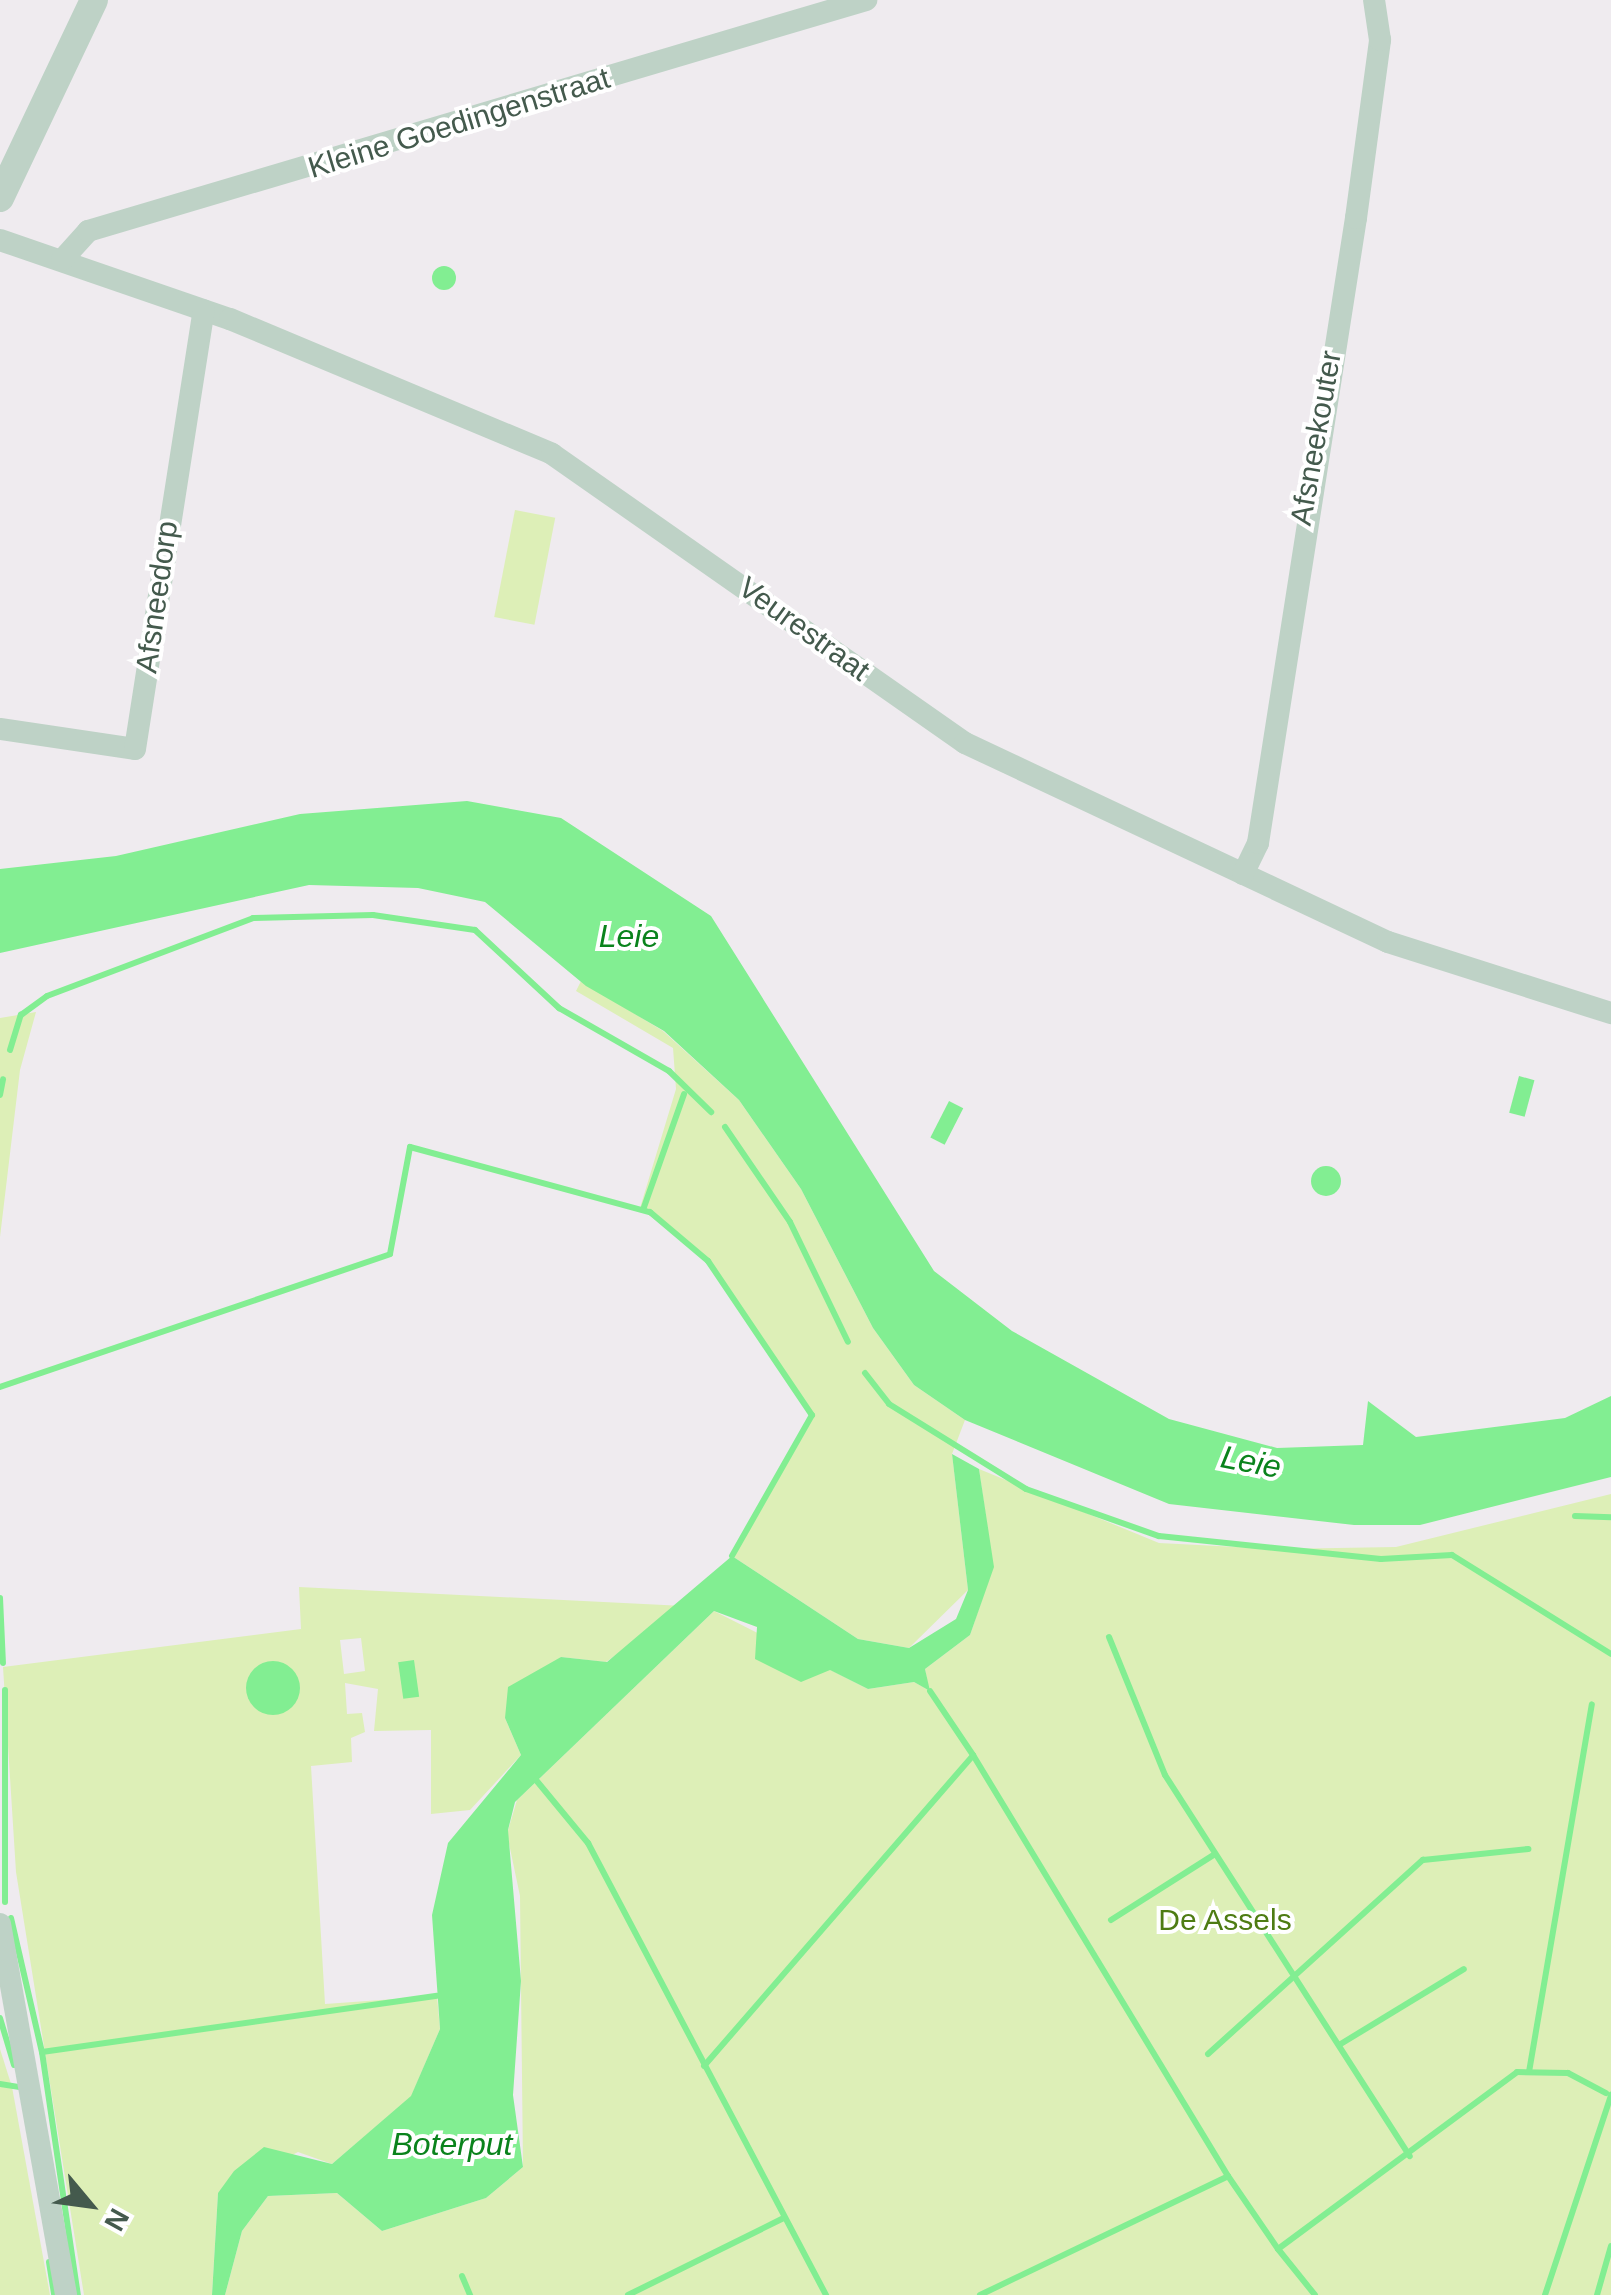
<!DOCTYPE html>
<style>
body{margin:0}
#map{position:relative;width:1611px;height:2295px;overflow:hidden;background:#efebef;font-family:Arial,sans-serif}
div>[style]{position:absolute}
.green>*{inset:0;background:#ddefb7;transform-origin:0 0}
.water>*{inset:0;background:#82ee92;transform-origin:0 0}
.round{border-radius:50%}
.stream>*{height:6px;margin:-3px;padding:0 3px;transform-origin:3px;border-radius:3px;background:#82ee92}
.minor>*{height:22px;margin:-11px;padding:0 11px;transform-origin:11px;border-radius:11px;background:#bed2c6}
.tertiary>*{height:28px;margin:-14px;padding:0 14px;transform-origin:14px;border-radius:14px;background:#bed2c6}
span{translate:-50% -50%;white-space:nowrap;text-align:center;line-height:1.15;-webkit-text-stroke:8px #fff;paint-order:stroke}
.street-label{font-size:30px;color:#445a4d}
.park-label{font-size:30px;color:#4e7c13}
.water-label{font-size:32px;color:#0a831c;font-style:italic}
.north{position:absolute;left:40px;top:2155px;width:100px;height:100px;-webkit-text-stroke:8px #fff;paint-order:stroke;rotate:119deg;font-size:28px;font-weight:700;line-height:40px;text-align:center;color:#445a4d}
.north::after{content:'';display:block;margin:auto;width:35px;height:45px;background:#445a4d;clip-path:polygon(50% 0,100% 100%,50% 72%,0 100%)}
</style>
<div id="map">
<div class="green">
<div style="left:515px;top:510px;width:41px;height:109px;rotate:11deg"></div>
<div style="clip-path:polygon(581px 981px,663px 1031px,739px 1100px,801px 1189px,873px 1328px,914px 1385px,965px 1420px,952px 1454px,968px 1590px,909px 1648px,858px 1639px,732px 1556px,810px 1415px,705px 1259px,640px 1208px,676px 1089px,673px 1048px,576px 991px)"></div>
<div style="clip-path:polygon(36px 1012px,20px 1070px,0 1237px,0 1018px)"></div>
<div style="clip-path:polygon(979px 1469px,1159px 1543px,1277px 1549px,1396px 1547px,1611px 1494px,1611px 2295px,225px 2295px,242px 2231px,268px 2196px,337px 2193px,382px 2231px,486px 2198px,523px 2167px,520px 1896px,507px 1834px,517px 1800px,714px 1611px,868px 1689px,914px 1682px,929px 1690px,925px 1669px,970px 1635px,993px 1567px)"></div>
<div style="clip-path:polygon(evenodd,299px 1587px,684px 1606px,606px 1662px,561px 1657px,505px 1718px,521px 1755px,470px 1810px,431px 1814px,431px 1730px,374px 1731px,378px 1689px,345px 1683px,347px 1714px,362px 1713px,365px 1732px,351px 1738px,352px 1762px,311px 1766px,325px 2004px,437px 1996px,440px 2029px,411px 2097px,332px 2164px,298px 2152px,218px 2193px,212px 2295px,84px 2295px,16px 1872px,3px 1667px,301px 1629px,299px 1587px,361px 1638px,365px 1671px,344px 1674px,340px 1640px,361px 1638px)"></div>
<div style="clip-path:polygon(0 2049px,12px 2087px,50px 2295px,0 2295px)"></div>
</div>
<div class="water">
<div class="round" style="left:432px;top:266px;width:24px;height:24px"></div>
<div style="clip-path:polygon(467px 801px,561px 818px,711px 916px,934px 1271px,1012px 1331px,1169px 1419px,1277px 1448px,1363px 1445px,1368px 1401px,1416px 1437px,1565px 1418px,1611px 1396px,1611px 1477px,1420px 1525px,1354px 1525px,1169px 1504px,965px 1420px,914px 1385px,873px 1328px,801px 1189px,739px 1100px,664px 1031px,586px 986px,485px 902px,418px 888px,309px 885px,0 953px,0 869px,116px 856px,300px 814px)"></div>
<div style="left:1519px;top:1076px;width:16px;height:38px;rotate:15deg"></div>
<div style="left:949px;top:1101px;width:16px;height:41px;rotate:27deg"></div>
<div class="round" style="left:1311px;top:1166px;width:30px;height:30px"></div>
<div style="clip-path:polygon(952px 1454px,979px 1469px,994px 1567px,970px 1635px,925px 1669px,930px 1691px,914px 1682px,868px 1689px,830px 1670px,801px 1682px,755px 1659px,757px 1627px,714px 1611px,515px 1802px,508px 1830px,521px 1981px,513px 2095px,523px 2167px,486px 2198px,382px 2231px,337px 2193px,268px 2196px,242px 2231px,225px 2295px,212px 2295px,218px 2193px,234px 2171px,264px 2147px,332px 2164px,411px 2096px,440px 2029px,432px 1915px,448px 1843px,521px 1755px,505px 1718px,508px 1687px,561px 1657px,607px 1662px,732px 1556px,858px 1639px,909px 1648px,956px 1619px,968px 1590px)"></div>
<div style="left:414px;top:1660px;width:37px;height:16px;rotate:82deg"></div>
<div class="round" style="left:246px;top:1661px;width:54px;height:54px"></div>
</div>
<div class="stream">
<div style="left:10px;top:1050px;width:37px;rotate:-73deg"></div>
<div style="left:21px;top:1015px;width:32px;rotate:-36deg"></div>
<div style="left:47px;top:996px;width:220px;rotate:-20.7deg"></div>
<div style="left:253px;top:918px;width:120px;rotate:-1.4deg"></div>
<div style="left:373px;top:915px;width:103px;rotate:8.4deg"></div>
<div style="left:475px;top:930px;width:115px;rotate:42.9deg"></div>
<div style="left:559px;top:1008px;width:127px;rotate:29.8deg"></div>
<div style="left:669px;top:1071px;width:59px;rotate:44.3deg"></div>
<div style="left:0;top:1095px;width:16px;rotate:-79deg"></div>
<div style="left:725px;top:1127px;width:115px;rotate:55.6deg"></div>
<div style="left:790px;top:1222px;width:133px;rotate:64.2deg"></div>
<div style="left:643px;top:1210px;width:123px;rotate:-70.5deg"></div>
<div style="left:865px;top:1373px;width:39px;rotate:52deg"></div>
<div style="left:889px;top:1404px;width:161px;rotate:31.8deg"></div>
<div style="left:1026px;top:1489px;width:141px;rotate:19.5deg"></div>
<div style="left:1159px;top:1536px;width:223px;rotate:5.9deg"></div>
<div style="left:1381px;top:1559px;width:71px;rotate:-3.2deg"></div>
<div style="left:1452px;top:1555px;width:187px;rotate:31.9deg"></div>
<div style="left:0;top:1387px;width:412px;rotate:-18.8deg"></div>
<div style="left:390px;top:1254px;width:109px;rotate:-79.4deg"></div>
<div style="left:410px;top:1147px;width:249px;rotate:15.2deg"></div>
<div style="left:650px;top:1212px;width:76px;rotate:40.2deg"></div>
<div style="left:708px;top:1261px;width:186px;rotate:56deg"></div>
<div style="left:812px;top:1415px;width:162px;rotate:119.6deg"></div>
<div style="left:1575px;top:1516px;width:36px;rotate:2deg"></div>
<div style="left:0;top:1598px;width:65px;rotate:87.4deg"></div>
<div style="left:1109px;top:1637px;width:149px;rotate:67.9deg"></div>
<div style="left:1165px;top:1775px;width:453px;rotate:57.3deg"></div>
<div style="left:5px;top:1690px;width:212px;rotate:90deg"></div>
<div style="left:973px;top:1755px;width:492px;rotate:58.8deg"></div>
<div style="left:536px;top:1780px;width:82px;rotate:50.5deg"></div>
<div style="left:588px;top:1843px;width:511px;rotate:62.23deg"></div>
<div style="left:11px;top:1918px;width:138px;rotate:77deg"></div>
<div style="left:42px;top:2052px;width:399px;rotate:-8.1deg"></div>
<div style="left:1111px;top:1920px;width:123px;rotate:-32.4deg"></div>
<div style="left:0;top:2018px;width:49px;rotate:73.4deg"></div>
<div style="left:1339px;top:2045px;width:146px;rotate:-31.3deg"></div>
<div style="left:42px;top:2052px;width:246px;rotate:81.6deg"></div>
<div style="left:1208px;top:2054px;width:290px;rotate:-42.1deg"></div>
<div style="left:1423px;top:1860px;width:106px;rotate:-6deg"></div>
<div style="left:704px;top:2066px;width:411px;rotate:-49.1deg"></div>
<div style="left:973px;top:1755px;width:77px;rotate:-123.9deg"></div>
<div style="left:1529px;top:2072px;width:373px;rotate:-80.3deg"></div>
<div style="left:0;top:2084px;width:20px;rotate:9deg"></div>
<div style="left:1278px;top:2249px;width:59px;rotate:51.2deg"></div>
<div style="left:49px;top:2262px;width:33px;rotate:81deg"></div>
<div style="left:462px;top:2276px;width:21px;rotate:67deg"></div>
<div style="left:628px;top:2295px;width:172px;rotate:-26.3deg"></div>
<div style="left:980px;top:2295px;width:275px;rotate:-25.6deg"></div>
<div style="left:1228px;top:2176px;width:88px;rotate:55.6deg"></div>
<div style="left:1278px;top:2249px;width:297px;rotate:-36.5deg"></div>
<div style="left:1517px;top:2072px;width:51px;rotate:1.1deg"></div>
<div style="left:1568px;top:2073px;width:43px;rotate:27.8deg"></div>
<div style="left:1545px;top:2295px;width:211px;rotate:-71.7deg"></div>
<div style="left:1597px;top:2295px;width:51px;rotate:-74.1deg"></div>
</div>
<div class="minor">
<div style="left:0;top:240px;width:243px;rotate:19deg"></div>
<div style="left:230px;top:319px;width:349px;rotate:22.7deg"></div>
<div style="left:552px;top:454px;width:504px;rotate:34.98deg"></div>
<div style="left:965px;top:743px;width:467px;rotate:25.2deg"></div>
<div style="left:1388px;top:942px;width:234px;rotate:17.7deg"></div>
<div style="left:62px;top:260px;width:39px;rotate:-48deg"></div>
<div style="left:88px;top:231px;width:812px;rotate:-16.54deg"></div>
<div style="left:0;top:729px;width:136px;rotate:8.4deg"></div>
<div style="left:135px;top:749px;width:444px;rotate:-81.1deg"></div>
<div style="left:1243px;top:874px;width:34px;rotate:-64deg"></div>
<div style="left:1258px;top:843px;width:633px;rotate:-81.09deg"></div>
<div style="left:1356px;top:218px;width:180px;rotate:-82.3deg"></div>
<div style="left:1380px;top:40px;width:40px;rotate:-98.5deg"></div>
<div style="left:0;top:1924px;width:377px;rotate:79.9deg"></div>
</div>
<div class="tertiary">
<div style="left:0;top:198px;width:219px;rotate:-64.6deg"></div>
</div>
<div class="street-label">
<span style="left:459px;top:123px;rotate:-17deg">Kleine Goedingenstraat</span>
<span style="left:1316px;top:438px;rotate:-80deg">Afsneekouter</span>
<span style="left:157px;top:597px;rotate:-82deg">Afsneedorp</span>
<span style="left:804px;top:629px;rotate:36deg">Veurestraat</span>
</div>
<div class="park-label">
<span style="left:1225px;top:1920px">De Assels</span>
</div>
<div class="water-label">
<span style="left:629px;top:936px">Leie</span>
<span style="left:1251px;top:1462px;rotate:11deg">Leie</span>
<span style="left:452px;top:2144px">Boterput</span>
</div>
<div class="north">N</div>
</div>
